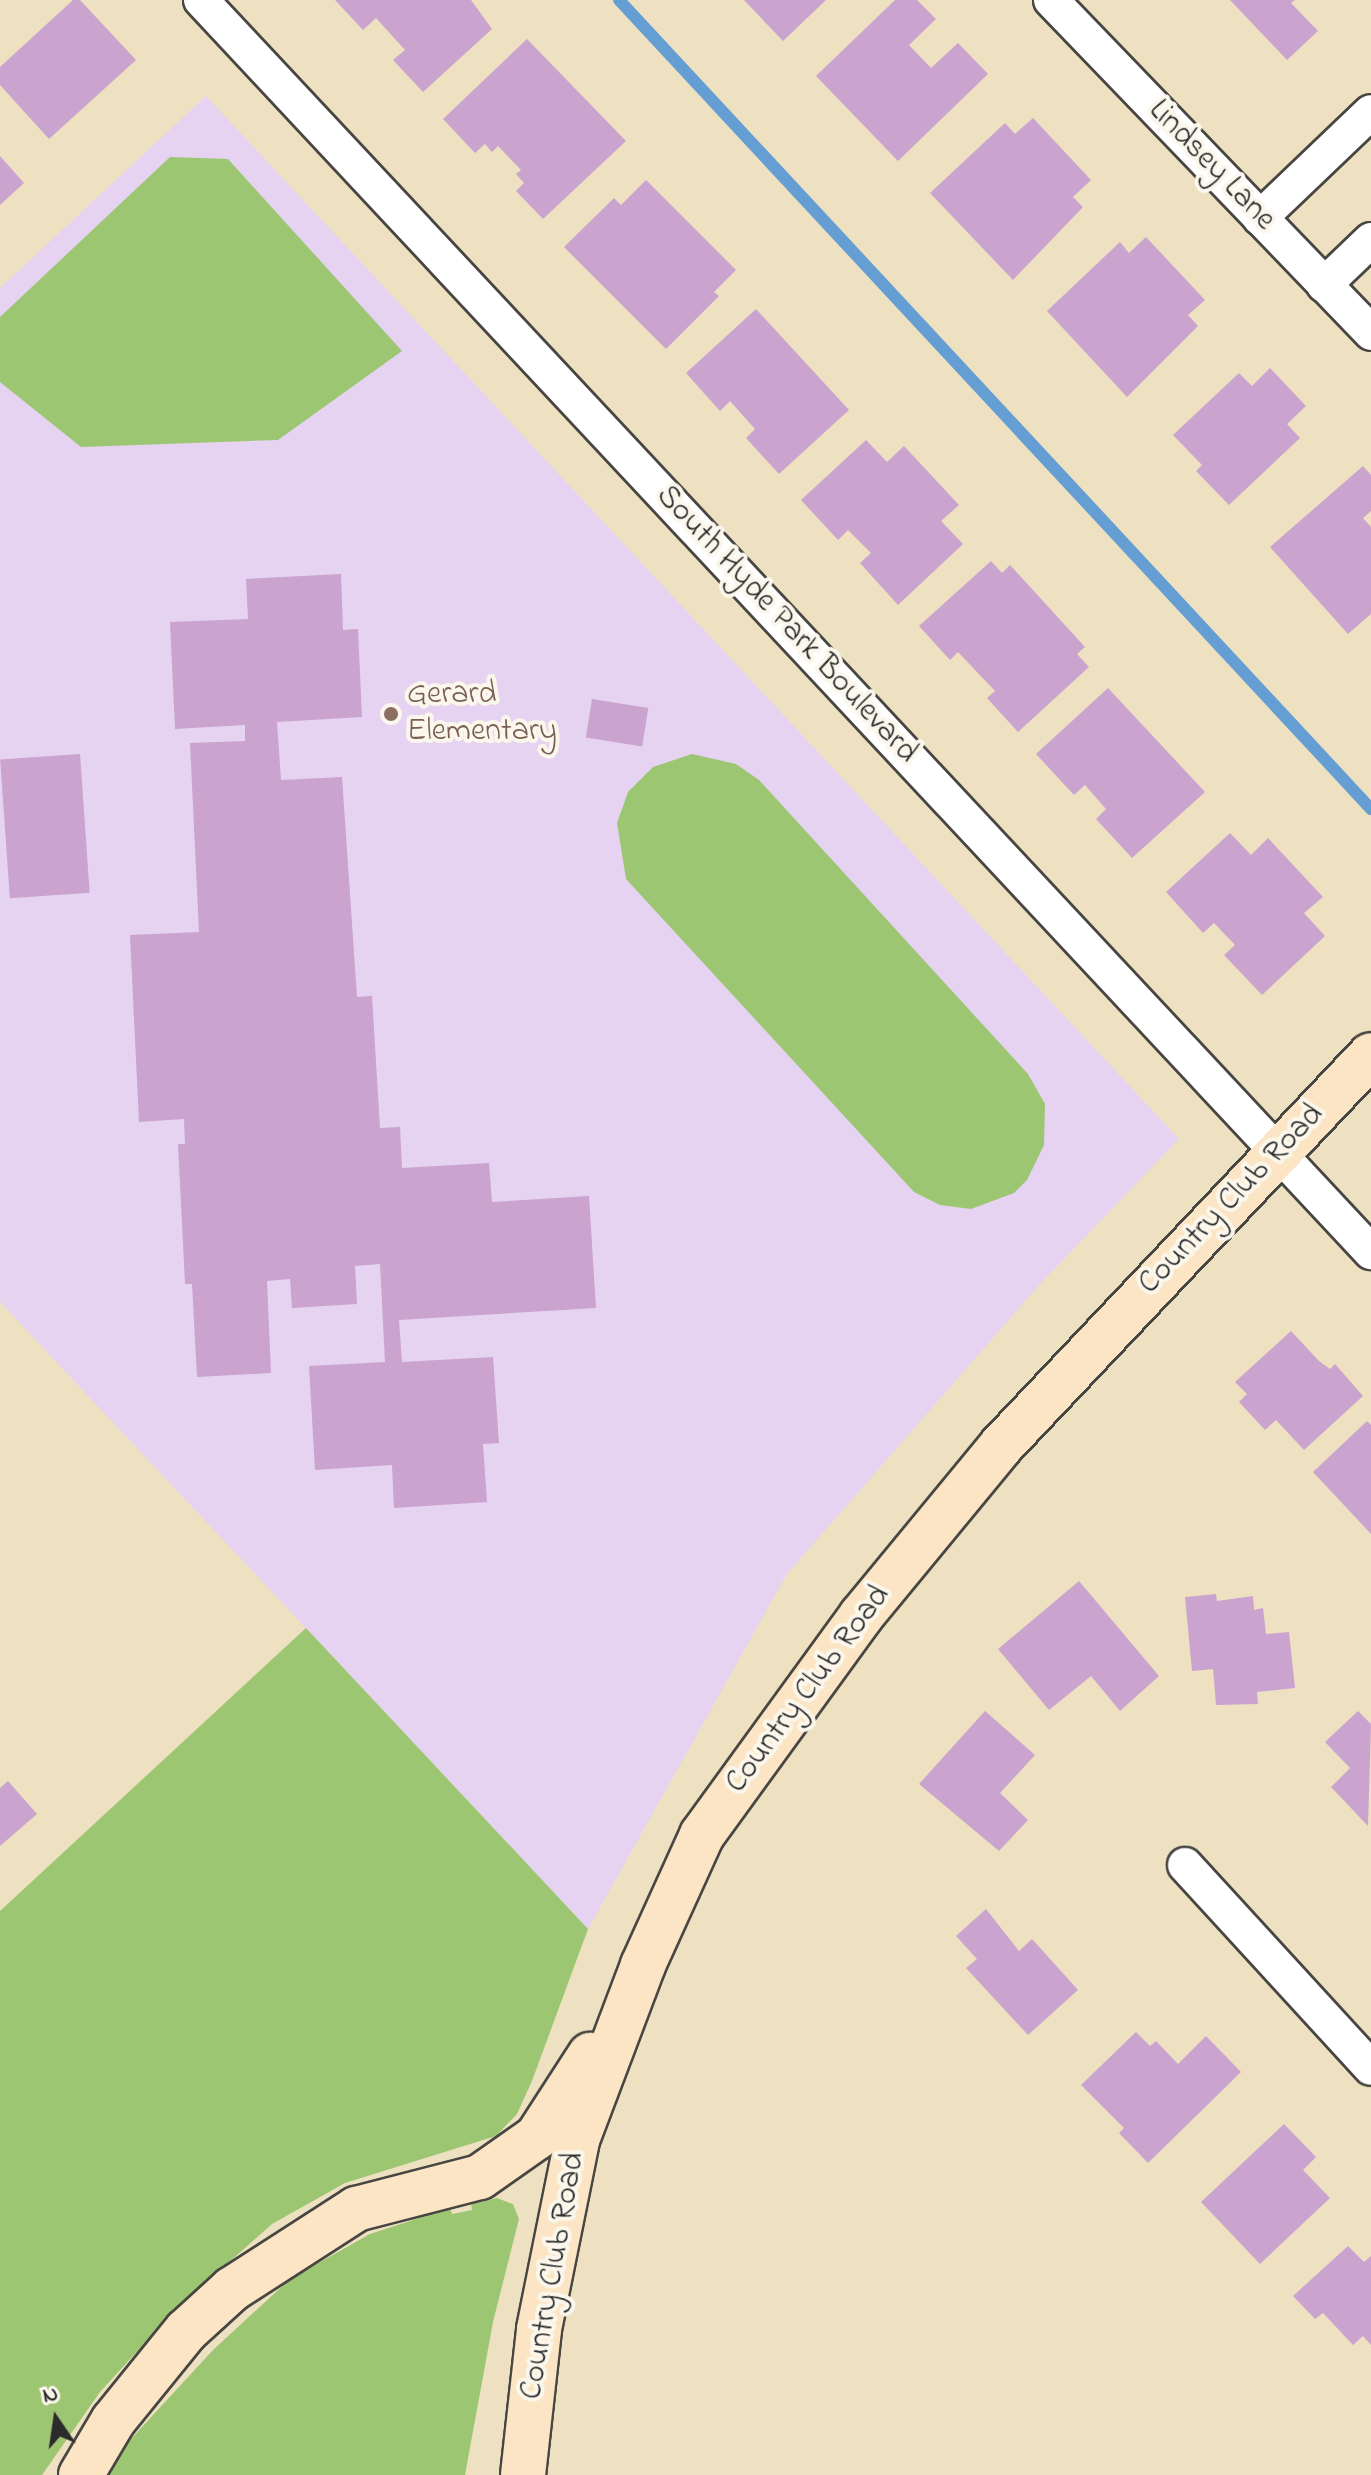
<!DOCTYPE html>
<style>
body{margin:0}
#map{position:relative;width:1371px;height:2475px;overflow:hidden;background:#eee1c1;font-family:"Indie Flower",sans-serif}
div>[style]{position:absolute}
.built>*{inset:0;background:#e5d3f1}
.green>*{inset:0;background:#9dc673}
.stream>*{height:12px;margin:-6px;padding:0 6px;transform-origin:6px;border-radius:6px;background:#649ed3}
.building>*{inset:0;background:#caa3ce;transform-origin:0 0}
.roads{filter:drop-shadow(2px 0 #484642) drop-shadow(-2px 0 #484642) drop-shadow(0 2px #484642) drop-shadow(0 -2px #484642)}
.street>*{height:34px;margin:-17px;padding:0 17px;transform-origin:17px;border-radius:17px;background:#fff}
.secondary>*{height:44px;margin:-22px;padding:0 22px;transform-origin:22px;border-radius:22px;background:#fce5c4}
.dots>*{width:22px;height:22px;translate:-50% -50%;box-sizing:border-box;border:4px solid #fbf7ec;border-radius:50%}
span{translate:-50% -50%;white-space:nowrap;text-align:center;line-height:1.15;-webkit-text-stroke:8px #fbf7ec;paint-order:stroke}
.street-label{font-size:32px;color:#2b2b2b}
.education-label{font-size:32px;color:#785e54}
.left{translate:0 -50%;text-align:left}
.north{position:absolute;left:16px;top:2379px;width:80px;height:80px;-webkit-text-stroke:6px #fbf7ec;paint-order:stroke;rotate:347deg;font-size:22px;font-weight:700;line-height:32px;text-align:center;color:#2b2b2b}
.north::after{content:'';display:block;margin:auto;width:28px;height:36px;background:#2b2b2b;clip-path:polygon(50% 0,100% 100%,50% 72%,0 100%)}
</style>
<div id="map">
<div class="built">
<div style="clip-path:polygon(206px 96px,1179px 1139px,1040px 1284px,787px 1574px,588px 1929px,0 1302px,0 288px)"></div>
</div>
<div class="green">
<div style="clip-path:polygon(170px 157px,228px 159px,402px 351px,278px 440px,81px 447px,0 382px,0 317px)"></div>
<div style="clip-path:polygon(692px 754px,736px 764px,759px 780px,1028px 1074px,1045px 1104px,1044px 1145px,1027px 1180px,1014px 1193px,971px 1209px,940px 1205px,914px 1192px,626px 879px,617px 823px,628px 792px,653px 767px)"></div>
<div style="clip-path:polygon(306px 1628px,588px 1929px,532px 2081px,517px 2114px,496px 2136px,345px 2183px,272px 2224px,176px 2309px,100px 2392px,42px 2475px,0 2475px,0 1911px)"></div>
<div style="clip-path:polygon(497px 2198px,513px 2204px,519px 2219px,493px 2322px,465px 2475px,107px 2475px,130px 2440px,213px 2350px,290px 2279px,370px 2234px,450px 2208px,452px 2214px,472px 2210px,471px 2204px)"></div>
</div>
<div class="stream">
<div style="left:619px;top:0;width:1105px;rotate:47.09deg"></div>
</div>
<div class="building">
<div style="clip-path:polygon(73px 0,80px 0,136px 60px,49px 139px,0 85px,0 67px)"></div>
<div style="clip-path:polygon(335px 0,471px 0,492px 29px,423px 92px,393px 60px,405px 50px,376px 18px,363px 30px)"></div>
<div style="clip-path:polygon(744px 0,826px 0,783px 41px)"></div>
<div style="clip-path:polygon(895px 0,917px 0,936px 19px,909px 45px,931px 68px,958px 43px,988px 74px,898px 161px,816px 76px)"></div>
<div style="clip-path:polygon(1230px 0,1295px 0,1291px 3px,1318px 31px,1287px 60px)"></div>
<div style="clip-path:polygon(527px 39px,626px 141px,543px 219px,516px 191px,524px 183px,516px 174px,521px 170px,498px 146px,492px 152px,485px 144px,475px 153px,443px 119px)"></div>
<div style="clip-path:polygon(1033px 118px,1091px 180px,1073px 197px,1083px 207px,1013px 280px,930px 193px,1005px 123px,1015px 134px)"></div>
<div style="clip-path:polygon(0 156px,24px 183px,0 205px)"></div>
<div style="clip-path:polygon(646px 180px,736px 270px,714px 292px,719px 296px,666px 349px,564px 247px,614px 198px,621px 205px)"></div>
<div style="clip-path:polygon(1146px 237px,1205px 300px,1188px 315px,1198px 326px,1127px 397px,1047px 311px,1120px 242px,1129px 253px)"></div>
<div style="clip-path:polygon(756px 309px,849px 410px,779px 474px,746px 438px,755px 429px,730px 401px,720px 411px,686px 373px)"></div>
<div style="clip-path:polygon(1270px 368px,1306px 406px,1287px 424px,1300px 438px,1229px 505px,1196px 471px,1202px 465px,1173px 435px,1239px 373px,1252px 386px)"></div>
<div style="clip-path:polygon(866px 440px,887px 462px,904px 446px,959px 505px,941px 521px,963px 544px,898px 605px,860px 563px,871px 553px,848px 530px,838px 540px,801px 500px)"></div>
<div style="clip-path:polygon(1363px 466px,1371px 475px,1371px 511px,1363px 518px,1371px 527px,1371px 614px,1348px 634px,1270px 547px)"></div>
<div style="clip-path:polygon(991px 561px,1002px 573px,1010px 565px,1085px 647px,1077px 654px,1089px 667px,1018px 732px,987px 698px,995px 691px,958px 652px,950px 660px,919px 626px)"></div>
<div style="clip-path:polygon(341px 574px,343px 630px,358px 629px,362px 717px,277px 722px,281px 780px,342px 777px,357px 997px,372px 996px,380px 1128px,400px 1127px,402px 1168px,489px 1163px,492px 1202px,589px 1196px,596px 1308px,399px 1320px,402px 1362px,493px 1357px,499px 1443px,483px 1444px,487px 1502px,394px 1508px,392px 1465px,315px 1470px,309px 1366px,385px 1362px,380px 1264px,355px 1266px,357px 1304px,292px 1308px,290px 1279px,267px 1281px,271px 1373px,197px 1377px,192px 1284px,185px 1284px,178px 1144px,185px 1144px,184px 1119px,139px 1122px,130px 935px,199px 932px,190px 743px,245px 741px,245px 725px,175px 729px,170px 622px,248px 619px,246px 579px)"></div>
<div style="clip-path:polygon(1108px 688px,1205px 792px,1132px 858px,1096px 819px,1106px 809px,1085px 785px,1074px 795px,1036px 754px)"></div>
<div style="left:592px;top:699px;width:57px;height:39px;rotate:9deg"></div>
<div style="left:80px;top:754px;width:139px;height:80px;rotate:86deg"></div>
<div style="clip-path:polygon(1230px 833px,1251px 855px,1268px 838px,1323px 897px,1304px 913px,1325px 936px,1262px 995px,1224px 955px,1235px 945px,1214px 923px,1203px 933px,1166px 892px)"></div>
<div style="clip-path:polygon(1291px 1331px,1319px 1361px,1330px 1369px,1335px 1364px,1363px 1396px,1304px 1450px,1276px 1420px,1265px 1430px,1239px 1402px,1247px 1394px,1235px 1382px)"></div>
<div style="clip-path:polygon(1367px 1421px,1371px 1425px,1371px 1534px,1313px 1472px)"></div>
<div style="clip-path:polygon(1079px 1581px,1159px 1676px,1120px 1711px,1091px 1676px,1049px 1710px,998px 1649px)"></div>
<div style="clip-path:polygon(1216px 1594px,1217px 1601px,1253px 1596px,1254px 1610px,1263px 1608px,1266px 1634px,1289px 1632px,1295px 1688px,1257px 1692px,1258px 1704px,1216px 1705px,1213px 1669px,1192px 1671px,1185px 1597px)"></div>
<div style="clip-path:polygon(985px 1711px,1035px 1755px,1000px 1793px,1028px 1820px,999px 1851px,919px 1784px)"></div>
<div style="clip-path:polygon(1358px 1711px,1371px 1724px,1368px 1826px,1331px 1787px,1350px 1768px,1325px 1742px)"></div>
<div style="clip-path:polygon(8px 1781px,37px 1814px,0 1846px,0 1788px)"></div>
<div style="clip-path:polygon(986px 1909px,1019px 1951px,1032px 1939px,1078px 1990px,1028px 2035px,966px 1968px,977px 1959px,956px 1936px)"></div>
<div style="clip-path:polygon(1136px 2032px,1150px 2046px,1156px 2041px,1178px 2064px,1206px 2036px,1241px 2072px,1148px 2163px,1119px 2133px,1124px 2128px,1081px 2085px)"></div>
<div style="clip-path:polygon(1284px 2124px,1316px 2157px,1303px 2170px,1330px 2198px,1260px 2264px,1201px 2202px)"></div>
<div style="clip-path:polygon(1348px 2246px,1364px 2262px,1371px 2256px,1371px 2345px,1363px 2336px,1353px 2345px,1323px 2313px,1315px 2319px,1293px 2296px)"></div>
</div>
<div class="roads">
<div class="street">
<div style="left:201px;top:0;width:1714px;rotate:46.94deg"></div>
<div style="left:1051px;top:0;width:462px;rotate:46.1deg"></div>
<div style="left:1260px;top:218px;width:153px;rotate:-43.7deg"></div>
<div style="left:1324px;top:285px;width:65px;rotate:-43.8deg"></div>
<div style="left:1185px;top:1865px;width:275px;rotate:47.5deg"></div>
</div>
<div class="secondary">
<div style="left:81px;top:2475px;width:63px;rotate:-59.3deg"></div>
<div style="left:113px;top:2421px;width:116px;rotate:-51deg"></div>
<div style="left:186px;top:2331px;width:62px;rotate:-42.4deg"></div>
<div style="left:232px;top:2289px;width:148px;rotate:-32.8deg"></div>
<div style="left:356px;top:2209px;width:128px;rotate:-14.5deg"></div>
<div style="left:480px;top:2177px;width:70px;rotate:-35.1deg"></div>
<div style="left:537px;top:2137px;width:98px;rotate:-57.1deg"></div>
<div style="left:523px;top:2475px;width:147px;rotate:-83.7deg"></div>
<div style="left:539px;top:2329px;width:193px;rotate:-78.6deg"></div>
<div style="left:577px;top:2140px;width:187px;rotate:-69.3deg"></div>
<div style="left:643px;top:1965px;width:143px;rotate:-65.6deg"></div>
<div style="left:702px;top:1835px;width:271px;rotate:-54deg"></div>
<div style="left:861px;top:1616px;width:220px;rotate:-50.5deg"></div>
<div style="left:1001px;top:1446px;width:538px;rotate:-46.58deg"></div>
</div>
</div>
<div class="dots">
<div style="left:391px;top:714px;background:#8d6e63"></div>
</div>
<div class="street-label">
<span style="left:1211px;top:166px;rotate:46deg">Lindsey Lane</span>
<span style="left:786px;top:625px;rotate:47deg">South Hyde Park Boulevard</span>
<span style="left:1232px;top:1200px;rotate:-46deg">Country Club Road</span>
<span style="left:809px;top:1690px;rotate:-53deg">Country Club Road</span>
<span style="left:554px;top:2276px;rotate:-80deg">Country Club Road</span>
</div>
<div class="education-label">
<span class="left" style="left:407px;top:714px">Gerard<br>Elementary</span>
</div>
<div class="north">N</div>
</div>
